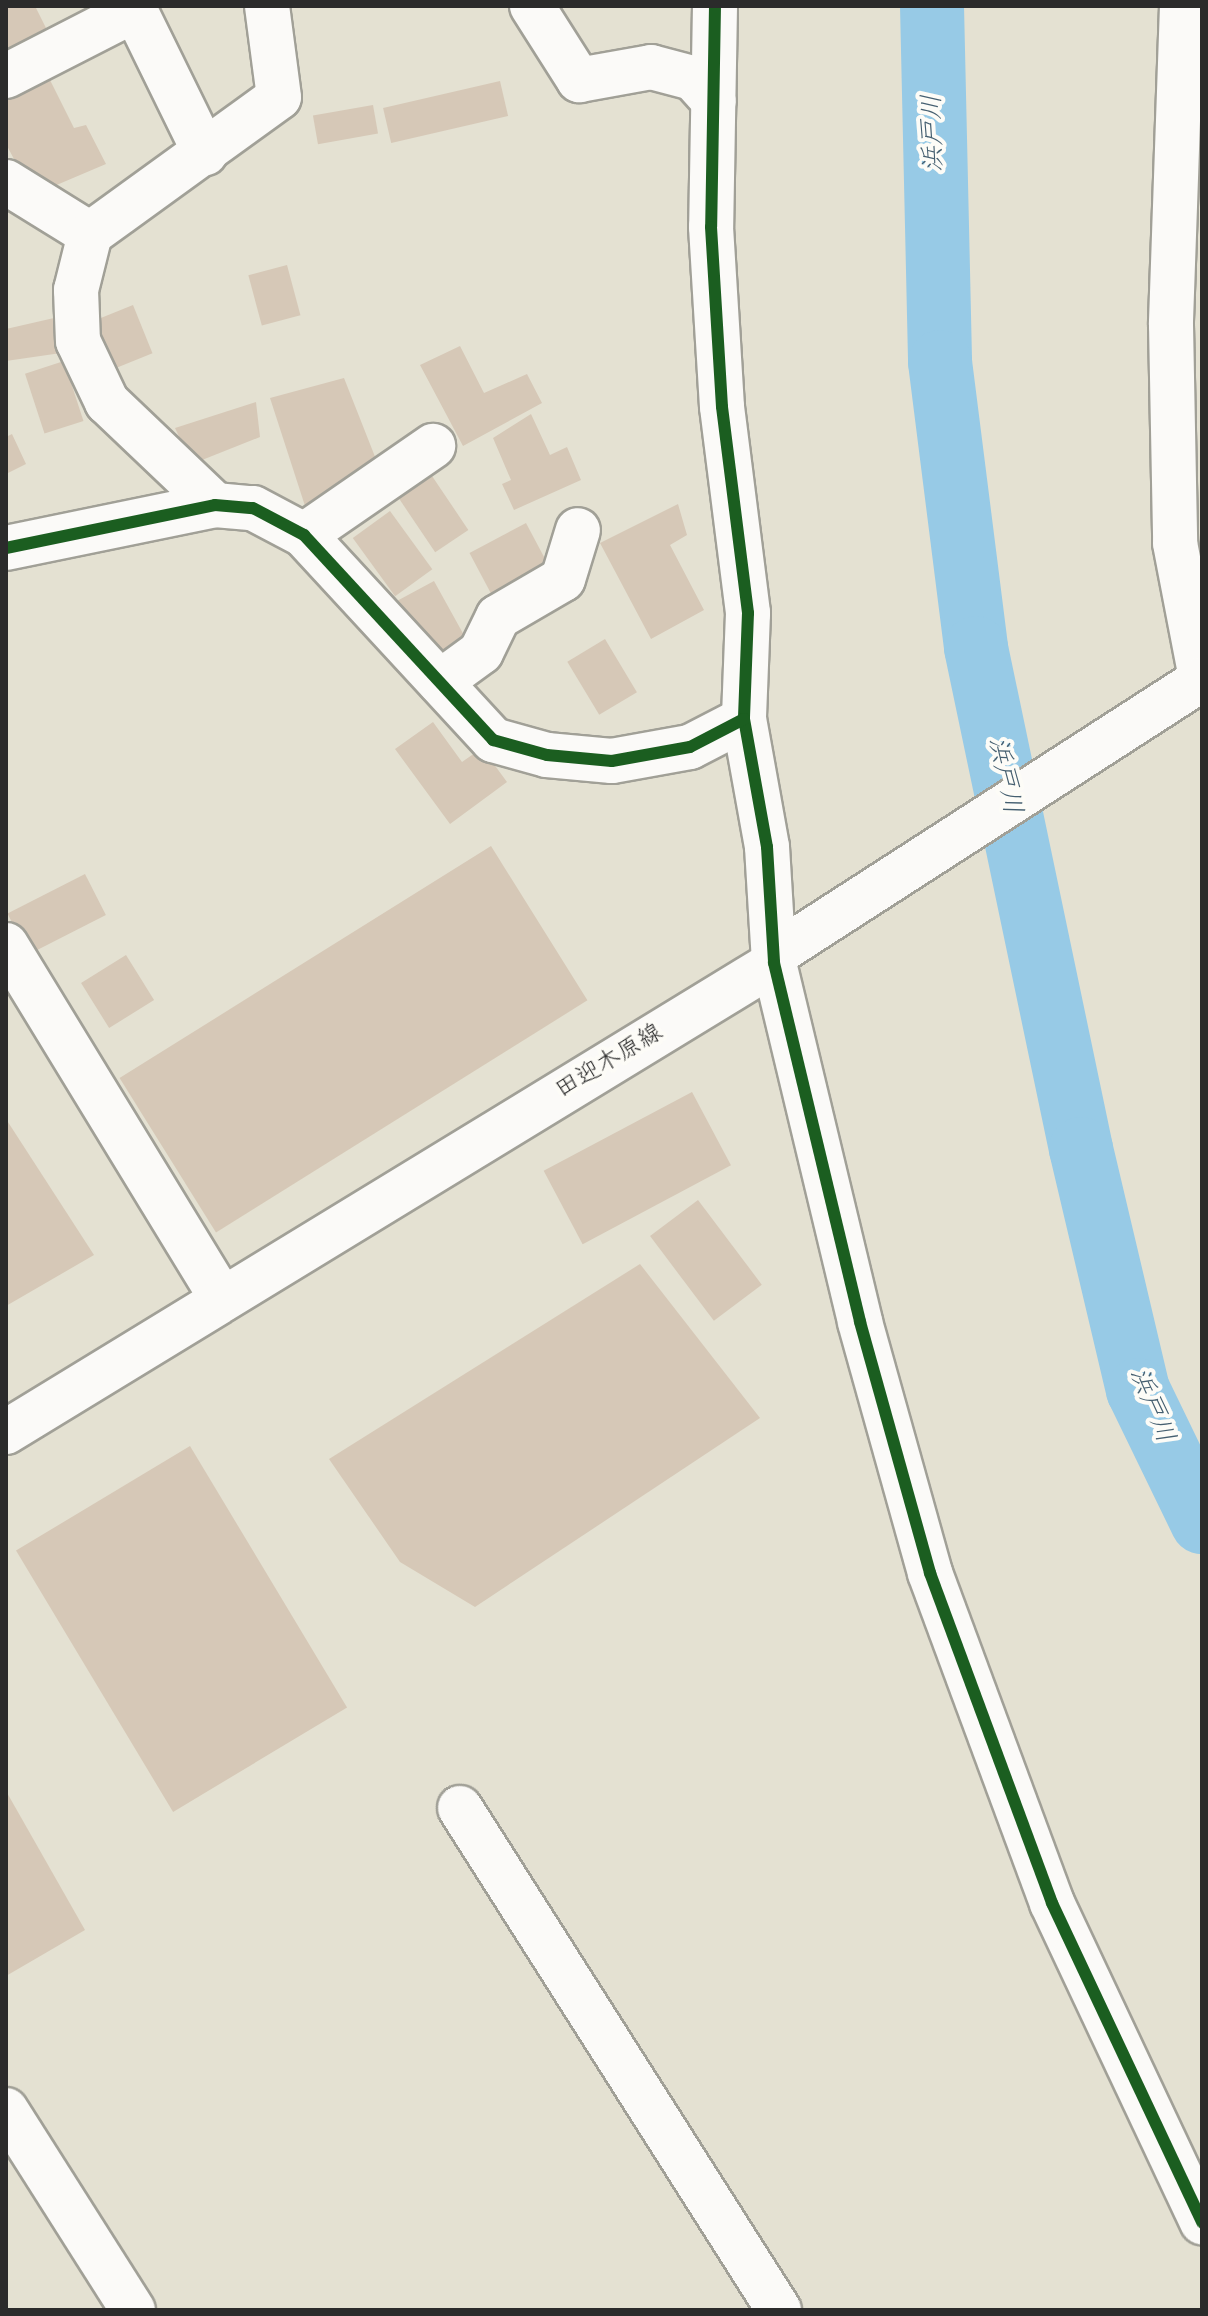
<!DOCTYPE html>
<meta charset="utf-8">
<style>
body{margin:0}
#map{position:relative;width:1208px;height:2316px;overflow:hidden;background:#e4e1d2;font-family:Dekko,"Klee One",sans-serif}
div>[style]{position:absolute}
.river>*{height:64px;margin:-32px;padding:0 32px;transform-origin:32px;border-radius:32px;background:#97cae6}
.building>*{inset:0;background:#d6c8b7;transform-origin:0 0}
.roads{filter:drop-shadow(2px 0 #a1a097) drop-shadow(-2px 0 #a1a097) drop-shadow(0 2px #a1a097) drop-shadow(0 -2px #a1a097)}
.minor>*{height:44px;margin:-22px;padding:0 22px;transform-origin:22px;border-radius:22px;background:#fbfaf8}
.major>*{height:44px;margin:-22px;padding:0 22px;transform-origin:22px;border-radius:22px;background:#fbfaf8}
.cycleway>*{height:12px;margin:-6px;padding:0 6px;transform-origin:6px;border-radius:6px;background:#1b5e20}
span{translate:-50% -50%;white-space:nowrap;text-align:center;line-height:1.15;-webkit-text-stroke:8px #fdfcf7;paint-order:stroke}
.street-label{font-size:24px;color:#2b2b2b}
.water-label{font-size:26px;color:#455f70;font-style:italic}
.frame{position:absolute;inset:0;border:8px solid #2b2b2b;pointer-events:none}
</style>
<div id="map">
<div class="river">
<div style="left:932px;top:6px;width:356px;rotate:88.7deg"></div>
<div style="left:940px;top:362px;width:288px;rotate:82.8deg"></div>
<div style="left:976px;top:648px;width:512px;rotate:78.16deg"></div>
<div style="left:1081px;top:1149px;width:248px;rotate:76.7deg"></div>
<div style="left:1138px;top:1390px;width:147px;rotate:64.1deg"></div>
</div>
<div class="building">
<div style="clip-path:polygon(6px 6px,35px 6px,49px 34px,6px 55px)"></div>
<div style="clip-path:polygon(47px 74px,74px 128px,86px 125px,106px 164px,33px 195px,6px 144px,6px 95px)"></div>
<div style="left:500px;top:81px;width:36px;height:120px;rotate:77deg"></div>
<div style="left:373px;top:105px;width:29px;height:61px;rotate:80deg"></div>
<div style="left:287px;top:265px;width:52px;height:40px;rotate:75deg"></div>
<div style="left:133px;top:305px;width:52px;height:48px;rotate:68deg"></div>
<div style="clip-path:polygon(54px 318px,61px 353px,6px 361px,6px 329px)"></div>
<div style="clip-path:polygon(460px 346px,484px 393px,527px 374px,542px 403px,463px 446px,420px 365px)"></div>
<div style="left:64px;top:361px;width:63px;height:41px;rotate:72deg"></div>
<div style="clip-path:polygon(344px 378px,383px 477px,306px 509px,270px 398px)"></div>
<div style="clip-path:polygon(256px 402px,260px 437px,192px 464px,175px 428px)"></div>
<div style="clip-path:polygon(531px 414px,550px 455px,567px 447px,581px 480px,514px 510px,502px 484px,511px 480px,493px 438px)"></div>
<div style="clip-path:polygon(12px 434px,26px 464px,6px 474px,6px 437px)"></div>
<div style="left:432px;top:476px;width:65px;height:40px;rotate:56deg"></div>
<div style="clip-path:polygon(678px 504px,687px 535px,670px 545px,704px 610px,651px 639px,600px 543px)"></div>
<div style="left:390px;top:511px;width:72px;height:46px;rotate:54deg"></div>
<div style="left:526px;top:523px;width:54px;height:64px;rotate:62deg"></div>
<div style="clip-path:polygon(434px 581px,465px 637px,435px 654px,417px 622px,409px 626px,395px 602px)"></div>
<div style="left:605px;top:639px;width:62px;height:44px;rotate:59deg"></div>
<div style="clip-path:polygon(433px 722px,462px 762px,482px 748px,507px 782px,450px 824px,395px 749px)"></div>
<div style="left:491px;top:846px;width:182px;height:438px;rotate:58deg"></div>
<div style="left:85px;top:874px;width:46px;height:87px;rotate:63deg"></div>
<div style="left:126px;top:955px;width:53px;height:53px;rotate:58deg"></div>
<div style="left:692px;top:1092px;width:83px;height:168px;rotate:62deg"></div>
<div style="clip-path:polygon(6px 1119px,94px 1255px,6px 1306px)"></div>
<div style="left:698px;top:1200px;width:106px;height:60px;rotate:53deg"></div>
<div style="clip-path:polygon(640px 1264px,760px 1418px,475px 1607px,400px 1562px,329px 1459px)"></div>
<div style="left:190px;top:1446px;width:305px;height:203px;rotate:59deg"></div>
<div style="clip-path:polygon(6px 1791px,85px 1930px,6px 1976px)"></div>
</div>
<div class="roads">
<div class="minor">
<div style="left:133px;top:6px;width:164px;rotate:63.9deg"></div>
<div style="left:532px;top:6px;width:88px;rotate:57.6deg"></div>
<div style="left:579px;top:80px;width:73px;rotate:-10.2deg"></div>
<div style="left:651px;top:67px;width:43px;rotate:14.7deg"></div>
<div style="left:693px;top:78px;width:31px;rotate:48deg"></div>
<div style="left:715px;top:6px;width:221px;rotate:91deg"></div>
<div style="left:711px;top:227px;width:180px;rotate:86.5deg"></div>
<div style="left:722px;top:407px;width:208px;rotate:82.8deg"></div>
<div style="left:748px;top:613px;width:106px;rotate:92.2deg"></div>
<div style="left:744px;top:719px;width:130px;rotate:79.8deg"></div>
<div style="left:767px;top:847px;width:116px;rotate:86.5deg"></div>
<div style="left:774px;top:963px;width:369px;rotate:76.5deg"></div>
<div style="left:860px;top:1322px;width:261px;rotate:74.4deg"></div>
<div style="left:930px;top:1573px;width:352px;rotate:69.7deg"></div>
<div style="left:1052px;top:1903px;width:353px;rotate:64.8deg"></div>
<div style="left:1182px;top:6px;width:319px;rotate:92deg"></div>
<div style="left:1171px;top:325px;width:218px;rotate:88.9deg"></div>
<div style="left:1175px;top:543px;width:143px;rotate:79.1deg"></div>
<div style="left:6px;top:76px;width:145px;rotate:-27.1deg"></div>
<div style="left:6px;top:182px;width:99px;rotate:31.8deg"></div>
<div style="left:90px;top:234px;width:58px;rotate:104deg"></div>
<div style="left:76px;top:290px;width:51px;rotate:87.8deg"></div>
<div style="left:78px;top:341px;width:68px;rotate:64.6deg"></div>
<div style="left:107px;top:402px;width:149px;rotate:43.6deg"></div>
<div style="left:90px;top:234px;width:233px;rotate:-35.9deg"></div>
<div style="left:279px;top:97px;width:92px;rotate:-97.5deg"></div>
<div style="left:304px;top:535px;width:157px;rotate:-34.6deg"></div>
<div style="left:6px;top:548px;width:213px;rotate:-11.6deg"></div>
<div style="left:215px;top:505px;width:38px;rotate:5deg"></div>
<div style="left:253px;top:508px;width:58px;rotate:27.9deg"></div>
<div style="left:304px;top:535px;width:279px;rotate:47.3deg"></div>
<div style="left:493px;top:740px;width:56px;rotate:15.5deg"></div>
<div style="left:547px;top:755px;width:65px;rotate:5.3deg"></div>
<div style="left:612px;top:761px;width:79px;rotate:-10.2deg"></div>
<div style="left:690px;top:747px;width:61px;rotate:-27.4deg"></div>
<div style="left:440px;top:682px;width:51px;rotate:-36.2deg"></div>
<div style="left:481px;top:652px;width:39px;rotate:-64deg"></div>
<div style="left:498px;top:617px;width:75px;rotate:-30.3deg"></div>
<div style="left:563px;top:579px;width:51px;rotate:-73deg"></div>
<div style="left:6px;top:945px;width:415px;rotate:58.6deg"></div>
<div style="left:460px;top:1808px;width:595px;rotate:57.57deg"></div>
<div style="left:6px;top:2110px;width:237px;rotate:57.6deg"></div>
</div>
<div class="major">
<div style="left:6px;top:1432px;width:900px;rotate:-31.41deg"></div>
<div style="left:774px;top:963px;width:13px;rotate:-63deg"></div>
<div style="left:780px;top:951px;width:502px;rotate:-32.8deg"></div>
</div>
</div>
<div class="cycleway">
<div style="left:715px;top:6px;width:221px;rotate:91deg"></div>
<div style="left:711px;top:227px;width:180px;rotate:86.5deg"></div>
<div style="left:722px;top:407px;width:208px;rotate:82.8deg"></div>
<div style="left:748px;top:613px;width:106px;rotate:92.2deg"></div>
<div style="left:744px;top:719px;width:130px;rotate:79.8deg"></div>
<div style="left:767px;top:847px;width:116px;rotate:86.5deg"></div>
<div style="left:774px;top:963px;width:369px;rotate:76.5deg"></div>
<div style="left:860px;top:1322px;width:261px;rotate:74.4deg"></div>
<div style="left:930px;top:1573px;width:352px;rotate:69.7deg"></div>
<div style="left:1052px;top:1903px;width:353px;rotate:64.8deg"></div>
<div style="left:6px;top:548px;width:213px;rotate:-11.6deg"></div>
<div style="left:215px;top:505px;width:38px;rotate:5deg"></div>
<div style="left:253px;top:508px;width:58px;rotate:27.9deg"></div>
<div style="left:304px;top:535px;width:279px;rotate:47.3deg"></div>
<div style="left:493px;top:740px;width:56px;rotate:15.5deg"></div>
<div style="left:547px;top:755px;width:65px;rotate:5.3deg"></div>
<div style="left:612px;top:761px;width:79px;rotate:-10.2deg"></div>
<div style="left:690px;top:747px;width:61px;rotate:-27.4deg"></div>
</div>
<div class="street-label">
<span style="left:610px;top:1063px;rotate:-31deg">田迎木原線</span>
</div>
<div class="water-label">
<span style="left:935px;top:133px;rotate:-91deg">浜戸川</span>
<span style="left:1003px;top:776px;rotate:78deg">浜戸川</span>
<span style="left:1150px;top:1406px;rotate:68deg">浜戸川</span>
</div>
<div class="frame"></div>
</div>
